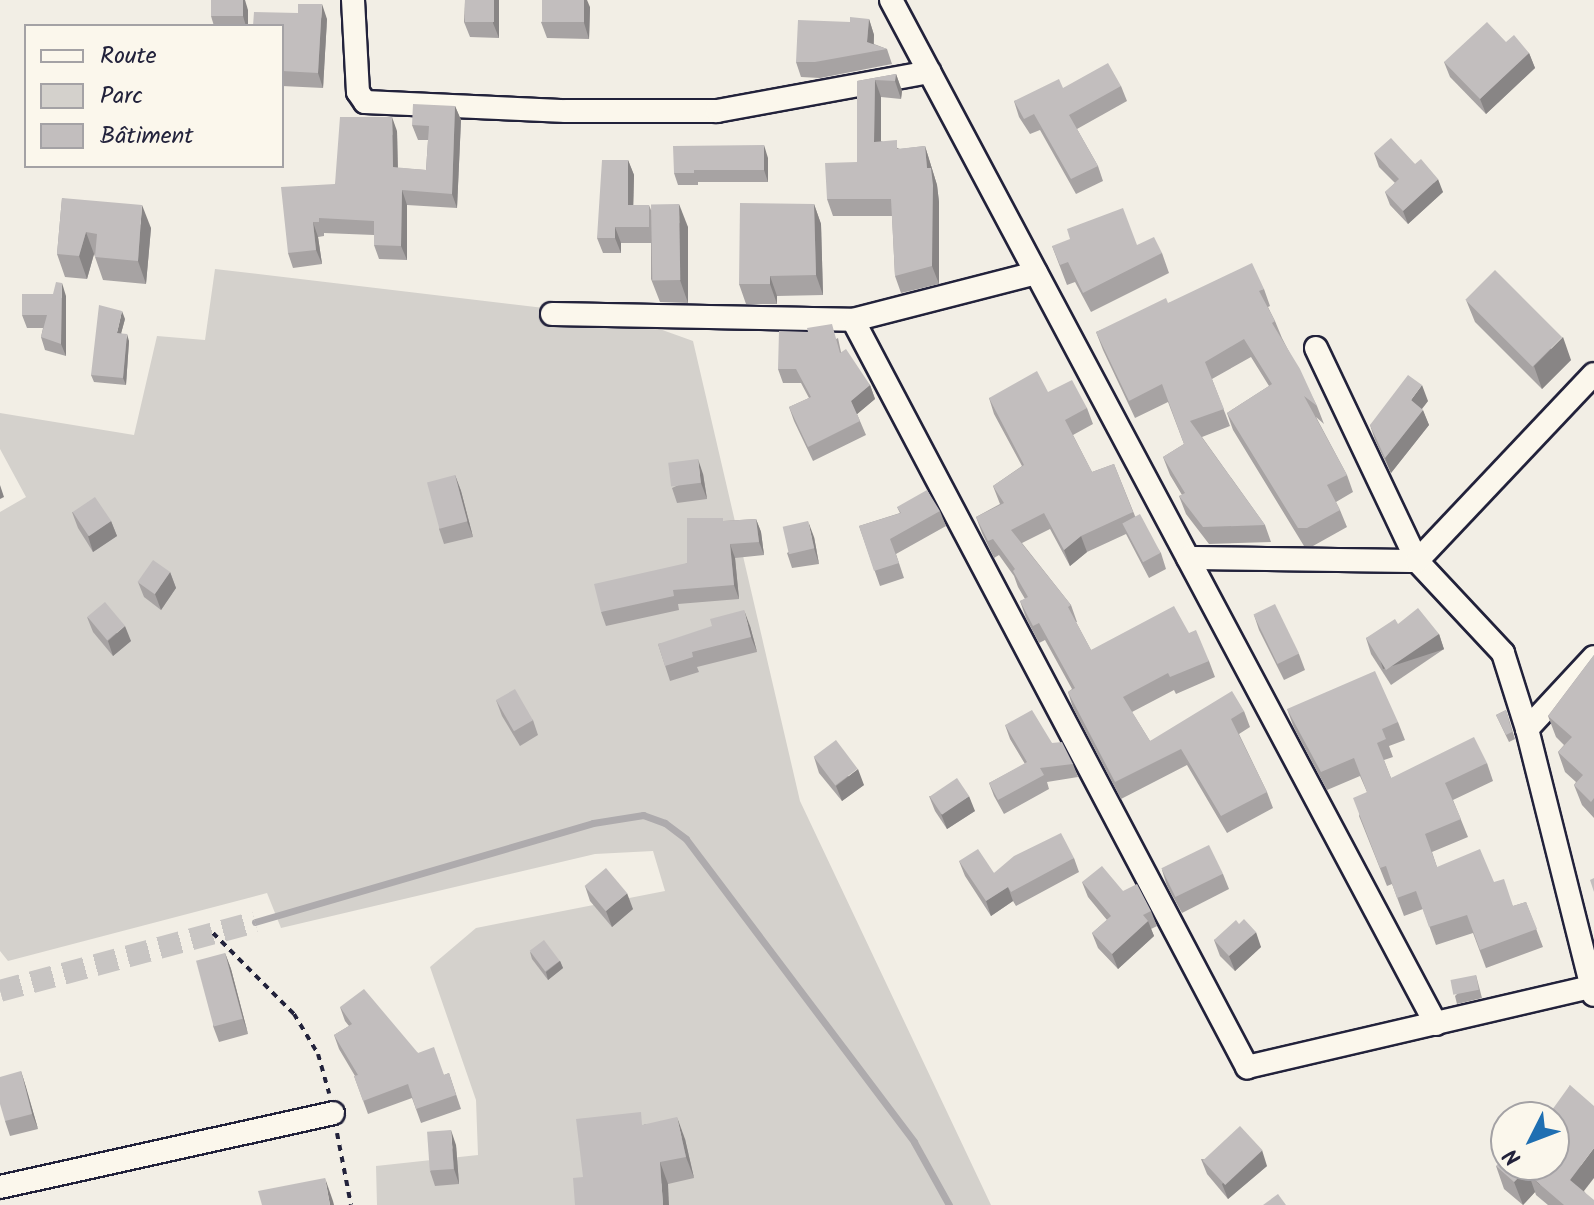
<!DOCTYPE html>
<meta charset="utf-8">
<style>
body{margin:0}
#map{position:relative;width:1594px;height:1205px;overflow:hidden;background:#f2eee5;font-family:Kalam,sans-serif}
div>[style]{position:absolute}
.green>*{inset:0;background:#d4d1cc}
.stream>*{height:7px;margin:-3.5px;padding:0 3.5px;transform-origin:3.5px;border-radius:3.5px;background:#aeabad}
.minor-tunnel>*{height:22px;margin-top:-11px;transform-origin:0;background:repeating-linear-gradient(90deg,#c8c5c3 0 22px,transparent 0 33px)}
.path>*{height:4px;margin-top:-2px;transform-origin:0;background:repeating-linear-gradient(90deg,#22223b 0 6px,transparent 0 12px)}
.roads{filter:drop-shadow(2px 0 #22223b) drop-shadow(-2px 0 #22223b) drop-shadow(0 2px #22223b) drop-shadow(0 -2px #22223b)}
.minor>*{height:22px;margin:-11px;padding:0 11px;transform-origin:11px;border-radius:11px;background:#fbf7ec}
.wall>*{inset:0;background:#a7a3a3}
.shaded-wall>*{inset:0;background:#888585;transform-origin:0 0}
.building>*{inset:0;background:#c2bebe;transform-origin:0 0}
span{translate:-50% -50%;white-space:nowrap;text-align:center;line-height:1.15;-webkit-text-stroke:7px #fbf7ec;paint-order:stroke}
.legend{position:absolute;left:24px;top:24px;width:260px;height:144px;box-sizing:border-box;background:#fbf7ec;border:2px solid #a4a2a5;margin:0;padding:10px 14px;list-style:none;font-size:24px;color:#22223b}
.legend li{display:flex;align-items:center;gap:16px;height:40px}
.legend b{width:40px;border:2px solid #a4a2a5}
.north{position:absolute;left:1490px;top:1101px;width:80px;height:80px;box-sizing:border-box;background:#fbf7ec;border:2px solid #a4a2a5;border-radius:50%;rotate:228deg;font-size:22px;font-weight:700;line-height:32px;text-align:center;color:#22223b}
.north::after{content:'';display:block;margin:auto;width:28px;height:36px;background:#1f6fb2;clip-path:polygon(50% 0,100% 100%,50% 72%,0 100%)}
</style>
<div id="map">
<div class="green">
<div style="clip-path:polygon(215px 269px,629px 318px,693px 341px,800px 801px,991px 1205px,377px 1205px,376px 1166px,478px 1155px,476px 1100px,430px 967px,476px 928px,665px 891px,653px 851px,595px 854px,281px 928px,267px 893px,8px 961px,0 951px,0 512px,26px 497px,0 449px,0 413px,134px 435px,157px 336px,205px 340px)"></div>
</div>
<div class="stream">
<div style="left:255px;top:922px;width:352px;rotate:-16.3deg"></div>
<div style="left:593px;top:823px;width:51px;rotate:-9.1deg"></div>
<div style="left:643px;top:815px;width:23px;rotate:20deg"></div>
<div style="left:665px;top:823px;width:26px;rotate:37deg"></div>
<div style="left:686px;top:839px;width:379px;rotate:53deg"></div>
<div style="left:914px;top:1142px;width:72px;rotate:60.9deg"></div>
</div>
<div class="minor-tunnel">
<div style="left:0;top:991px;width:264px;rotate:-15.1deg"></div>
</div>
<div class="path">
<div style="left:213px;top:933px;width:115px;rotate:45deg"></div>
<div style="left:294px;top:1014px;width:47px;rotate:59deg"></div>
<div style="left:318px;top:1054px;width:41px;rotate:74.2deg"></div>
<div style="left:337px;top:1133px;width:73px;rotate:79deg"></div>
</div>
<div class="roads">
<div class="minor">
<div style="left:353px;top:0;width:92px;rotate:86.9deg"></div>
<div style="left:358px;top:92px;width:12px;rotate:55deg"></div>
<div style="left:365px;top:102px;width:201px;rotate:2.6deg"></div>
<div style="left:566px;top:111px;width:151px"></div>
<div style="left:717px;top:111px;width:216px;rotate:-10.4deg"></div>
<div style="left:891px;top:0;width:1160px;rotate:61.98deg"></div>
<div style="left:552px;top:314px;width:301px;rotate:1.1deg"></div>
<div style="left:853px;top:320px;width:189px;rotate:-14.4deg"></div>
<div style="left:853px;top:320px;width:845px;rotate:62.19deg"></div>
<div style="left:1247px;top:1067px;width:356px;rotate:-13.1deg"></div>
<div style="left:1316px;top:348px;width:236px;rotate:64.6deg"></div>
<div style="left:1417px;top:561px;width:126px;rotate:46.9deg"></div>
<div style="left:1503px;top:653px;width:80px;rotate:72.5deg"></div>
<div style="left:1527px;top:729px;width:274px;rotate:75.9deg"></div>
<div style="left:1188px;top:558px;width:229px;rotate:0.8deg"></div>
<div style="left:1417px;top:561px;width:257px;rotate:-46.6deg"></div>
<div style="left:1527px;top:729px;width:98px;rotate:-47.1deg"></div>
<div style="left:0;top:1187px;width:341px;rotate:-12.5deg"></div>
</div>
</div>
<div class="wall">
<div style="clip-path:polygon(465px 0,499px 0,499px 38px,470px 37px,464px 22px)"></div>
<div style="clip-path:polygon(590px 7px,589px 39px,547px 38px,541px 22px)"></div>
<div style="clip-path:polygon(248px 10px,248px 26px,214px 26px,211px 16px)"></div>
<div style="clip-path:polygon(298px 13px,327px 19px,323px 88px,282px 86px,282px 26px)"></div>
<div style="clip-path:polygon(869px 19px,874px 35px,874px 44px,887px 49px,892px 64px,820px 78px,801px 77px,796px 62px,850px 22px)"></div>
<div style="clip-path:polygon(1506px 42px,1529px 53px,1535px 68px,1486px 114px,1450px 77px,1444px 62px)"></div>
<div style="clip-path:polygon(896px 74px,902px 91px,901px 99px,881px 97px,881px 141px,900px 149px,925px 146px,937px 185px,939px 202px,939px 284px,901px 293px,895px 276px,892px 216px,833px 216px,827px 199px,857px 162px,857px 81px)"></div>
<div style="clip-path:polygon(1121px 86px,1127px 101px,1077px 129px,1098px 166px,1103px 181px,1076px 194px,1040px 130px,1030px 134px,1019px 117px,1014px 101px,1063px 88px)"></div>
<div style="clip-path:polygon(455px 106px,461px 120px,457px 208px,407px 205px,407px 260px,379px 259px,374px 245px,374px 235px,324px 233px,324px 236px,318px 237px,322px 264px,293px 268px,288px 253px,335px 184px,397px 131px,398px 168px,426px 170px,428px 140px,418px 140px,412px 125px)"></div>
<div style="clip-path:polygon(1374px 153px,1415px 164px,1443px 192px,1408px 224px,1390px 205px,1385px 192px,1395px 183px,1379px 167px)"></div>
<div style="clip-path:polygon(768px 158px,768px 182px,698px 182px,698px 185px,678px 185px,674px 173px)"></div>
<div style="clip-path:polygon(628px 160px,634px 175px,633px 205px,649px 205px,651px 210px,688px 227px,688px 303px,660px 302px,651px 279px,651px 243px,621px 243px,621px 253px,603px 253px,597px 238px)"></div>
<div style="clip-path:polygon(62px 198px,151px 228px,146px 284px,103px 280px,94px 254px,87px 279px,65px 277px,57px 254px)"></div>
<div style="clip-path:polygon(814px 204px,821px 224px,823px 295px,777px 296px,777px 304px,746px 304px,739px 284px)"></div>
<div style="clip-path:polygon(1137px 245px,1162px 253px,1169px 273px,1091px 312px,1075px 282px,1067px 285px,1052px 246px)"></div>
<div style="clip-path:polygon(1264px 289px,1270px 306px,1268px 307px,1275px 321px,1282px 338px,1317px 406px,1324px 424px,1316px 417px,1347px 475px,1353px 492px,1336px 502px,1340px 510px,1347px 527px,1313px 546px,1304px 546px,1233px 430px,1227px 413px,1269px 386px,1251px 357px,1212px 379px,1230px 426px,1202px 437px,1265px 525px,1271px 542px,1209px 544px,1186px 514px,1179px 496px,1182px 495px,1170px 475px,1163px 457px,1184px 444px,1168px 402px,1135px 418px,1103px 350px,1096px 332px,1168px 303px)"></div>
<div style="clip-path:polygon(66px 296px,66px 356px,45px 350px,41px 337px,43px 328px,27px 328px,22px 315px)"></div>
<div style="clip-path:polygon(1466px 300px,1571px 360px,1542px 389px,1475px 322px)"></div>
<div style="clip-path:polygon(125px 319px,121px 333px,129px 341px,126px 385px,94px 382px,91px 375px)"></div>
<div style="clip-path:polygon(838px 338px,841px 352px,870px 385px,875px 399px,857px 414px,866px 435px,813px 461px,794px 421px,789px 407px,809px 398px,801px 383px,783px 383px,778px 369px)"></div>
<div style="clip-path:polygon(1048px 392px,1087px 408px,1093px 424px,1073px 435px,1092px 472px,1114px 464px,1135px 516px,1161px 553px,1166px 569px,1149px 578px,1126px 534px,1087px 552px,1070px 566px,1050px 529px,1022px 543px,1071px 605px,1077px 622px,1076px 622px,1091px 650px,1189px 633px,1209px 661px,1215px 677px,1176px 694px,1174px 690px,1132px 712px,1150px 741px,1244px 711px,1250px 727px,1239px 734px,1267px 792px,1273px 808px,1227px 833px,1187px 765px,1121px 799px,1073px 708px,1068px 692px,1072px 689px,1045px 640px,1039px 643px,1026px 618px,1020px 601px,1025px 599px,1018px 587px,1014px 576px,999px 555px,994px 558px,982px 533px,976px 517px,1000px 504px,993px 486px,1022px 466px,994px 414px,989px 398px)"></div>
<div style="clip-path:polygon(1428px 401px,1422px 409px,1429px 425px,1391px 473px,1375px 440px,1370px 425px)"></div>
<div style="clip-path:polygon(703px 474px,707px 499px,677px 503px,672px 488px)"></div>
<div style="clip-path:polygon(455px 475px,461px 491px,473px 537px,444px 544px,439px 529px)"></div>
<div style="clip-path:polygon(897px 507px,940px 511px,946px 526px,896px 554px,904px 578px,880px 586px,859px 526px,900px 513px)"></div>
<div style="clip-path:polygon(72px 512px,111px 521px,117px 536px,93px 552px,78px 528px)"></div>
<div style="clip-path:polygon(756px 519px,761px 532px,764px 555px,735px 558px,739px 599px,678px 604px,679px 610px,606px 626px,601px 612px,687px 563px,724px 521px)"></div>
<div style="clip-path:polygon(814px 537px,819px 564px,792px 568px,787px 553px)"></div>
<div style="clip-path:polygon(170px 572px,176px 588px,161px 610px,144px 597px,138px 582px)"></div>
<div style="clip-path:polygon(1254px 615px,1299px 654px,1305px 670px,1284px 680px,1259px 630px)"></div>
<div style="clip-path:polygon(87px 617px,131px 641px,113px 656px,93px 632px)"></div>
<div style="clip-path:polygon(1398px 624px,1439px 634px,1444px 649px,1391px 685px,1371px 654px,1366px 638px)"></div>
<div style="clip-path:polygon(750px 626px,757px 652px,697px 667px,699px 672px,670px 681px,658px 644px)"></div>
<div style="clip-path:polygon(1594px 655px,1594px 818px,1582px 805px,1574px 785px,1576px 782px,1565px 772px,1558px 752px,1564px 745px,1556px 737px,1548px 716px)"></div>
<div style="clip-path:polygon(496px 700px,533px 720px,538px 735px,520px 746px,502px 716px)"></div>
<div style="clip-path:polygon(1287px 709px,1398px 722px,1405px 740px,1389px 746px,1393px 757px,1384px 760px,1391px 778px,1487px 763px,1493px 781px,1453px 800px,1468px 837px,1432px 852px,1437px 867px,1494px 882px,1513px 906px,1526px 902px,1543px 947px,1486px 968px,1473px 933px,1436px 945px,1423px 909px,1404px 916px,1392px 884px,1387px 886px,1359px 816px,1367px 792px,1360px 776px,1327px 790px,1294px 728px)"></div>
<div style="clip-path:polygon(1506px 710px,1515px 739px,1509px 742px,1496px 715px)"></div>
<div style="clip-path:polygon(1005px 725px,1052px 743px,1073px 764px,1078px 777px,1047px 782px,1049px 789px,1004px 814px,994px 796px,989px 783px,1025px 764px,1010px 739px)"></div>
<div style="clip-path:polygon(814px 757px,864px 785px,842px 801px,819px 773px)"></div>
<div style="clip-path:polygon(929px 796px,975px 811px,947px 829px,935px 811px)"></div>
<div style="clip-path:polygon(1074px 858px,1079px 872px,1016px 906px,1013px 901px,991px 916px,965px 876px,959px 861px,994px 873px)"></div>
<div style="clip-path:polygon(1162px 870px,1223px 874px,1229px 889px,1182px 913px,1167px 886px)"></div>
<div style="clip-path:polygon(1082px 882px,1123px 891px,1151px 911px,1157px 926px,1151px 929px,1154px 936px,1118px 969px,1098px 948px,1092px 933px,1107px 920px,1088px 897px)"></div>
<div style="clip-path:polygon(585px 886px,633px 909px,612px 927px,590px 901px)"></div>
<div style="clip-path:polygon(1239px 924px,1261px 947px,1235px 971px,1220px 956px,1214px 940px)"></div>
<div style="clip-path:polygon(530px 952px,560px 961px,563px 968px,548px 980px,532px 959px)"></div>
<div style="clip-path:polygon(225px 953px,231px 969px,248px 1034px,219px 1042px,213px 1026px)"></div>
<div style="clip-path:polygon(1476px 975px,1482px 998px,1457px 1004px,1455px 996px)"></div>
<div style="clip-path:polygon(340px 1007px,418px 1053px,444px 1075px,449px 1073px,461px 1109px,421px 1123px,412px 1098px,368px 1114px,354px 1076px,355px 1076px,339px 1049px,334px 1035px,349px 1026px,345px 1021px)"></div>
<div style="clip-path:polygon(21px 1071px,38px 1129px,10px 1136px,5px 1121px)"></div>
<div style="clip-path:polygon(1570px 1085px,1584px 1191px,1594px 1205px,1548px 1205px,1536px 1195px,1535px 1192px,1523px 1205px,1504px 1189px,1496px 1166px,1533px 1165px,1534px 1167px,1555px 1139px,1554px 1117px)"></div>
<div style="clip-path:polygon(645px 1124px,685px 1139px,694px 1178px,668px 1184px,583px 1177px)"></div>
<div style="clip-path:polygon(456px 1145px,459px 1184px,435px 1186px,430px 1171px)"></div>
<div style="clip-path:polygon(1201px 1159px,1267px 1166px,1228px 1199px,1207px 1174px)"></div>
</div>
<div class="shaded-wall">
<div style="clip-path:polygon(243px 0,245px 0,248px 10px,248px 26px,246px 26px,243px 16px)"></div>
<div style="clip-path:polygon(494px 0,499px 0,499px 38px,493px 23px)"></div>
<div style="clip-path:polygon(584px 0,587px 0,590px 7px,589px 39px,584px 23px)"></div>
<div style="clip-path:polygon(322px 4px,327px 19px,323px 88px,318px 73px)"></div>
<div style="clip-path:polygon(869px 19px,874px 35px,873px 52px,867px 42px)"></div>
<div style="clip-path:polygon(1529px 53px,1535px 68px,1486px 114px,1480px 99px)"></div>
<div style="clip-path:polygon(896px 74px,902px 91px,901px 99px,895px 81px)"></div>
<div style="clip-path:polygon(875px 80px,881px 97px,881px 159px,874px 142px)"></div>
<div style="clip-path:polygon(455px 106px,461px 120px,457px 208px,452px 194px)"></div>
<div style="clip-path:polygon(392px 117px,397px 131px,398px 181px,393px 167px)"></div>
<div style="clip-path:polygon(764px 145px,768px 158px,768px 182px,764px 170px)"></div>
<div style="clip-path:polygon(925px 146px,937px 185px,939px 202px,939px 284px,932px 266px,927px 168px)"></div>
<div style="clip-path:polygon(628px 160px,634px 175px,633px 220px,628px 205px)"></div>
<div style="clip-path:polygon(1438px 179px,1443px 192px,1408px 224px,1403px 211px)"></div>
<div style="clip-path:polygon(402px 190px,407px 205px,407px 260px,401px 246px)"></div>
<div style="clip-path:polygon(679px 204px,688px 227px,688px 303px,680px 280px)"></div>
<div style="clip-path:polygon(814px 204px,821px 224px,823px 295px,816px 275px)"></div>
<div style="clip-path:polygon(142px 205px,151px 228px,146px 284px,138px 261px)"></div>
<div style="clip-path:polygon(313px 222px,318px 237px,322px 264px,316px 250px)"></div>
<div style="clip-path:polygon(615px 227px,621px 243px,621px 253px,615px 238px)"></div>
<div style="clip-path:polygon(86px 232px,94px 254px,87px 279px,79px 256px)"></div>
<div style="clip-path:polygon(770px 276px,777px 296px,777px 304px,770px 284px)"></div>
<div style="clip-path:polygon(62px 283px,66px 296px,66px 356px,61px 344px)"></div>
<div style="clip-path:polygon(122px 311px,125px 319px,119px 341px,117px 333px)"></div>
<div style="clip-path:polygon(127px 334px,129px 341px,126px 385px,123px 378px)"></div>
<div style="clip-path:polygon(1563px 337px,1571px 360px,1542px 389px,1534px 366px)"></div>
<div style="clip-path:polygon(870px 385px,875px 399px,856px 415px,851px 401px)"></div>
<div style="clip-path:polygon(1422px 385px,1428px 401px,1416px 416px,1411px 400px)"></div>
<div style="clip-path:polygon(1423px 410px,1429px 425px,1391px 473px,1385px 458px)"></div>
<div style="clip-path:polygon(698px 459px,703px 474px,707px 499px,701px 483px)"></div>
<div style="clip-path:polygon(455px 475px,461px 491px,473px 537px,467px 521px)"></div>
<div style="clip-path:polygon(0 485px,4px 497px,0 499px)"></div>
<div style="clip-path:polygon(756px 519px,761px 532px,764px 555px,759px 542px)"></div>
<div style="clip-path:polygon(111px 521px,117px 536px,93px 552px,88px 536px)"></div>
<div style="clip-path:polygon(808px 521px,814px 537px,819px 564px,814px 548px)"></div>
<div style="clip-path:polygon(1081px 536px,1087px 552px,1070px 566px,1064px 550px)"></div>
<div style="clip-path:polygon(730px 544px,735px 558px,739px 599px,734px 585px)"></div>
<div style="clip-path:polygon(170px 572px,176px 588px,161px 610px,155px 594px)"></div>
<div style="clip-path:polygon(744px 610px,750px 626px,757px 652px,751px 637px)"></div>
<div style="clip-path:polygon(125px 626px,131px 641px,113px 656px,108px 641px)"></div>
<div style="left:1439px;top:634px;width:16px;height:64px;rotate:72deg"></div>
<div style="clip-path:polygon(858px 769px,864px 785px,842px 801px,836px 786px)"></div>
<div style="clip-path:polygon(969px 796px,975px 811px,947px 829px,941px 814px)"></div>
<div style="clip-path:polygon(1008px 887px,1013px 901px,991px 916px,986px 901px)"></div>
<div style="clip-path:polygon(627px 893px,633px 909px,612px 927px,606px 911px)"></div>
<div style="clip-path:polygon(1148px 921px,1154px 936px,1118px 969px,1112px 954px)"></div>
<div style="clip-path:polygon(1256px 932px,1261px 947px,1235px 971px,1229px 956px)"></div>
<div style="clip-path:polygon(225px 953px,231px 969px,248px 1034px,243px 1019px)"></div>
<div style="clip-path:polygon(560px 961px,563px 968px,548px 980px,546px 972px)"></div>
<div style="clip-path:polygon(21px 1071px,26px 1087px,38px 1129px,32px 1114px)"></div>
<div style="clip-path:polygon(677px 1117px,685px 1139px,694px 1178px,686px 1157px)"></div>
<div style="clip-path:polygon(451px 1130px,456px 1145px,459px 1184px,454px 1169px)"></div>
<div style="clip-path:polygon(1594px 1148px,1594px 1178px,1577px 1200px,1570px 1180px)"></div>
<div style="clip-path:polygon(1262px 1150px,1267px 1166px,1228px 1199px,1222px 1184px)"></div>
<div style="clip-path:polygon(660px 1162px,668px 1184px,669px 1205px,663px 1205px)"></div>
<div style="clip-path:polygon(1531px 1165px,1533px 1165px,1540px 1185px,1529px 1175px,1535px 1192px,1523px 1205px,1514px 1182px)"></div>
<div style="clip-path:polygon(325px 1178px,333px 1201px,334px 1205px,330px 1205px)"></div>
</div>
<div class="building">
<div style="left:211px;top:0;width:32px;height:16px"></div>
<div style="left:465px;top:0;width:29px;height:22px"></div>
<div style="left:542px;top:0;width:42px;height:22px"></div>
<div style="clip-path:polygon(298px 4px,322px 4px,318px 73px,282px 71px,282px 26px,253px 26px,254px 12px,298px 13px)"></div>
<div style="clip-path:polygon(850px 17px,869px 19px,867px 42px,887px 49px,815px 62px,796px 62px,798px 20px,850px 22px)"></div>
<div style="clip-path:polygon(1487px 22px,1506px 42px,1514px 35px,1529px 53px,1480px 99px,1444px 62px)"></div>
<div style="clip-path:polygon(1108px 63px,1121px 86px,1069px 115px,1098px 166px,1071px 179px,1034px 114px,1024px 119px,1014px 101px,1059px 79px,1063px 88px)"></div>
<div style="clip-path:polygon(896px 74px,895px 81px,875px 80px,874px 142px,897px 140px,897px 149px,925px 146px,927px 168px,931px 168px,933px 185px,932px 266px,895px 276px,891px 199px,827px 199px,825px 163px,857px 162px,857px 81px)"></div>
<div style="clip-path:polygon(413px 104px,455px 106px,452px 194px,402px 190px,401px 246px,374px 245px,374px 221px,319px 218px,319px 222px,313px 222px,316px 250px,288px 253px,281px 187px,335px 184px,340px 117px,392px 117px,393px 167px,426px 170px,429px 126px,412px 125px)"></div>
<div style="clip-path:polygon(1391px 138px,1415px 164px,1421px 159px,1438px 179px,1403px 211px,1385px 192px,1399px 179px,1374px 153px)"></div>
<div style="clip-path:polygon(764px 145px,764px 170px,694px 170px,694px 173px,674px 173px,673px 146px)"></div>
<div style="clip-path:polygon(602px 160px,628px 160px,628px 205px,649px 205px,649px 227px,615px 227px,615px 238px,597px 238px)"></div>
<div style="clip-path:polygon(62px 198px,142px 205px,138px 261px,95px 257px,97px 234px,86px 232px,79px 256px,57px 254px)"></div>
<div style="clip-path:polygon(740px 203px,814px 204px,816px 275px,770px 276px,770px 284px,739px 284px)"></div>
<div style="left:679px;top:204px;width:76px;height:28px;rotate:89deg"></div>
<div style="clip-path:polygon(1123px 208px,1137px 245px,1154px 237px,1162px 253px,1083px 293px,1068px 262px,1060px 265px,1052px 246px,1070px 239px,1067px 229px)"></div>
<div style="clip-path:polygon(1252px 263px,1264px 289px,1259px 291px,1275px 321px,1272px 323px,1300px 369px,1317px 406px,1304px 396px,1347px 475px,1327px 485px,1340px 510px,1307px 528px,1298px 528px,1227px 413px,1272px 384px,1244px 339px,1205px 362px,1224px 409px,1190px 421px,1265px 525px,1203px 527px,1179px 496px,1185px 493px,1163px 457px,1184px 444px,1162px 384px,1129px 401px,1096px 332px,1166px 298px,1168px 303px)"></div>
<div style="left:1495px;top:270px;width:95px;height:42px;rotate:45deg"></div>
<div style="clip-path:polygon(56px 282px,62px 283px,61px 344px,41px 337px,47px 315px,22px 315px,22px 294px,53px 294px)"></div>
<div style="clip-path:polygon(99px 305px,122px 311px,117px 333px,127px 334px,123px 378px,91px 375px)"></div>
<div style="clip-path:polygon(832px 324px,840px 353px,846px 349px,870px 385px,851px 401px,860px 421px,808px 447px,789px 407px,811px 397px,796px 369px,778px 369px,779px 331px,808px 332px,807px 328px)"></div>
<div style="clip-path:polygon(1037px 371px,1048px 392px,1072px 380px,1087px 408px,1065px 420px,1092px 472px,1114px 464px,1133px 512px,1081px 536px,1064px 550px,1044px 513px,1011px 530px,1071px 605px,1068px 607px,1091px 650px,1174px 606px,1189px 633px,1196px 630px,1209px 661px,1170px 677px,1168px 673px,1123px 697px,1150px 741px,1232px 691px,1244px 711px,1231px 719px,1267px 792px,1221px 816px,1181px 749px,1115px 782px,1068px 692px,1075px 688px,1039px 623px,1033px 626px,1020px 601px,1028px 597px,1013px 571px,1015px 569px,993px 539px,988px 541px,976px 517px,1004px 503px,993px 486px,1024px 465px,989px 398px)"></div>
<div style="clip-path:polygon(1408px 375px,1422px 385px,1411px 400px,1423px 410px,1385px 458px,1370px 425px)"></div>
<div style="left:698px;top:459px;width:24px;height:30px;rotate:83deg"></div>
<div style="left:455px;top:475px;width:48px;height:29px;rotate:75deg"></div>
<div style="clip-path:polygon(927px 490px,940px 511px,890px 539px,899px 563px,874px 571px,859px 526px,901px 513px,897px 507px)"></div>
<div style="left:95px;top:497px;width:29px;height:27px;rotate:56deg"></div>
<div style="left:1140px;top:514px;width:44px;height:20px;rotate:62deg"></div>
<div style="clip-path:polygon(687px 518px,723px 518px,723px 521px,756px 519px,759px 542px,730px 544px,734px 585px,673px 590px,674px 596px,601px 612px,594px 584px,687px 563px)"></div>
<div style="left:808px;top:521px;width:28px;height:26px;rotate:77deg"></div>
<div style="left:153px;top:560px;width:21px;height:27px;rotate:35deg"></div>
<div style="left:105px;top:602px;width:31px;height:23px;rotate:50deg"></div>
<div style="left:1275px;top:604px;width:55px;height:24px;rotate:64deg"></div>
<div style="clip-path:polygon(1418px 608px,1439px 634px,1386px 670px,1366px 638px,1395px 619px,1398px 624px)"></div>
<div style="clip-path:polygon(744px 610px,751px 637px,692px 652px,693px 657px,665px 666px,658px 644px,712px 626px,710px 619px)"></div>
<div style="clip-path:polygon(1594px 655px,1594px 798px,1591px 802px,1574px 785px,1583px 775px,1558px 752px,1572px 737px,1548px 716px)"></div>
<div style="clip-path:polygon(1375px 671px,1398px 722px,1382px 729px,1386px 739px,1377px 743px,1391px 778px,1474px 737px,1487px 763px,1445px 783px,1461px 819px,1425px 834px,1437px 867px,1480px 849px,1494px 882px,1504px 879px,1513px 906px,1526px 902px,1537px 929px,1480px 950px,1467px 915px,1429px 927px,1416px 891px,1397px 898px,1386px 866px,1380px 868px,1353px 798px,1367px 792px,1354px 758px,1321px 772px,1287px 709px)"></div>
<div style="left:515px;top:689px;width:36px;height:22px;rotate:60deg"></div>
<div style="clip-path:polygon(1032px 710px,1052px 743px,1062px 742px,1073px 764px,1040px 768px,1044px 775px,998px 800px,989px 783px,1027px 762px,1005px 725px)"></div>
<div style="clip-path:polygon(1506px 710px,1512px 732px,1506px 735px,1496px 715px)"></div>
<div style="left:836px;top:740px;width:36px;height:28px;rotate:53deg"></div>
<div style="left:957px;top:778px;width:22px;height:33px;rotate:56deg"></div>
<div style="clip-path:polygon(1061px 833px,1074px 858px,1011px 892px,1008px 887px,986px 901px,959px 861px,978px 849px,994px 873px,1014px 856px)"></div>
<div style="left:1209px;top:845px;width:32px;height:53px;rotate:64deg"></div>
<div style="clip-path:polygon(1102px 866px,1123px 891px,1137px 884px,1151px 911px,1143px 915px,1148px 921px,1112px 954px,1092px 933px,1111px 916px,1082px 882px)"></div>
<div style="left:606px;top:868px;width:33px;height:28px;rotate:50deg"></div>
<div style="clip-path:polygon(1594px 878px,1594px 892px,1590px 880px)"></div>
<div style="clip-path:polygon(1244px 919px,1256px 932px,1229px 956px,1214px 940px,1236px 920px,1239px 924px)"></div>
<div style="left:544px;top:940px;width:26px;height:18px;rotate:53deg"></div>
<div style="left:225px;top:953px;width:68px;height:30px;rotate:75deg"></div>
<div style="left:1476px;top:975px;width:15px;height:26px;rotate:79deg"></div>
<div style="clip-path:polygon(364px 989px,418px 1053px,434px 1047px,444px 1075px,449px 1073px,456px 1095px,416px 1109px,408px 1084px,363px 1101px,354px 1076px,358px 1075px,334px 1035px,352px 1024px,340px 1007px)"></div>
<div style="clip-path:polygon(21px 1071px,32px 1114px,5px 1121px,0 1104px,0 1077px)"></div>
<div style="clip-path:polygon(1570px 1085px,1594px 1106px,1594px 1148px,1570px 1180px,1594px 1200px,1594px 1205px,1564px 1205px,1529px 1175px,1536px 1165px,1554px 1165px,1554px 1140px,1560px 1132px,1554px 1126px,1554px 1117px,1547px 1117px)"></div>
<div style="clip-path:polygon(641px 1112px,642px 1125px,677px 1117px,686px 1157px,660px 1162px,663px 1205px,575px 1205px,573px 1178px,583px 1177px,576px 1119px)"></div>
<div style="left:1240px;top:1126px;width:33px;height:51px;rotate:47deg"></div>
<div style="left:451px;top:1130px;width:39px;height:24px;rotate:86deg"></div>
<div style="clip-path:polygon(1506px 1155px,1506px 1165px,1531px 1165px,1514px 1182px,1496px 1166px)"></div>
<div style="clip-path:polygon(325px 1178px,330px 1205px,262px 1205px,258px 1191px)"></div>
<div style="clip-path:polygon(1278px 1194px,1286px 1205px,1263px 1205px)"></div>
</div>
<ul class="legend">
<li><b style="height:10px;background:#fbf7ec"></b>Route</li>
<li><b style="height:22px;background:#d4d1cc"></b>Parc</li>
<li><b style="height:22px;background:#c2bebe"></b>Bâtiment</li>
</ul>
<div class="north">N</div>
</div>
